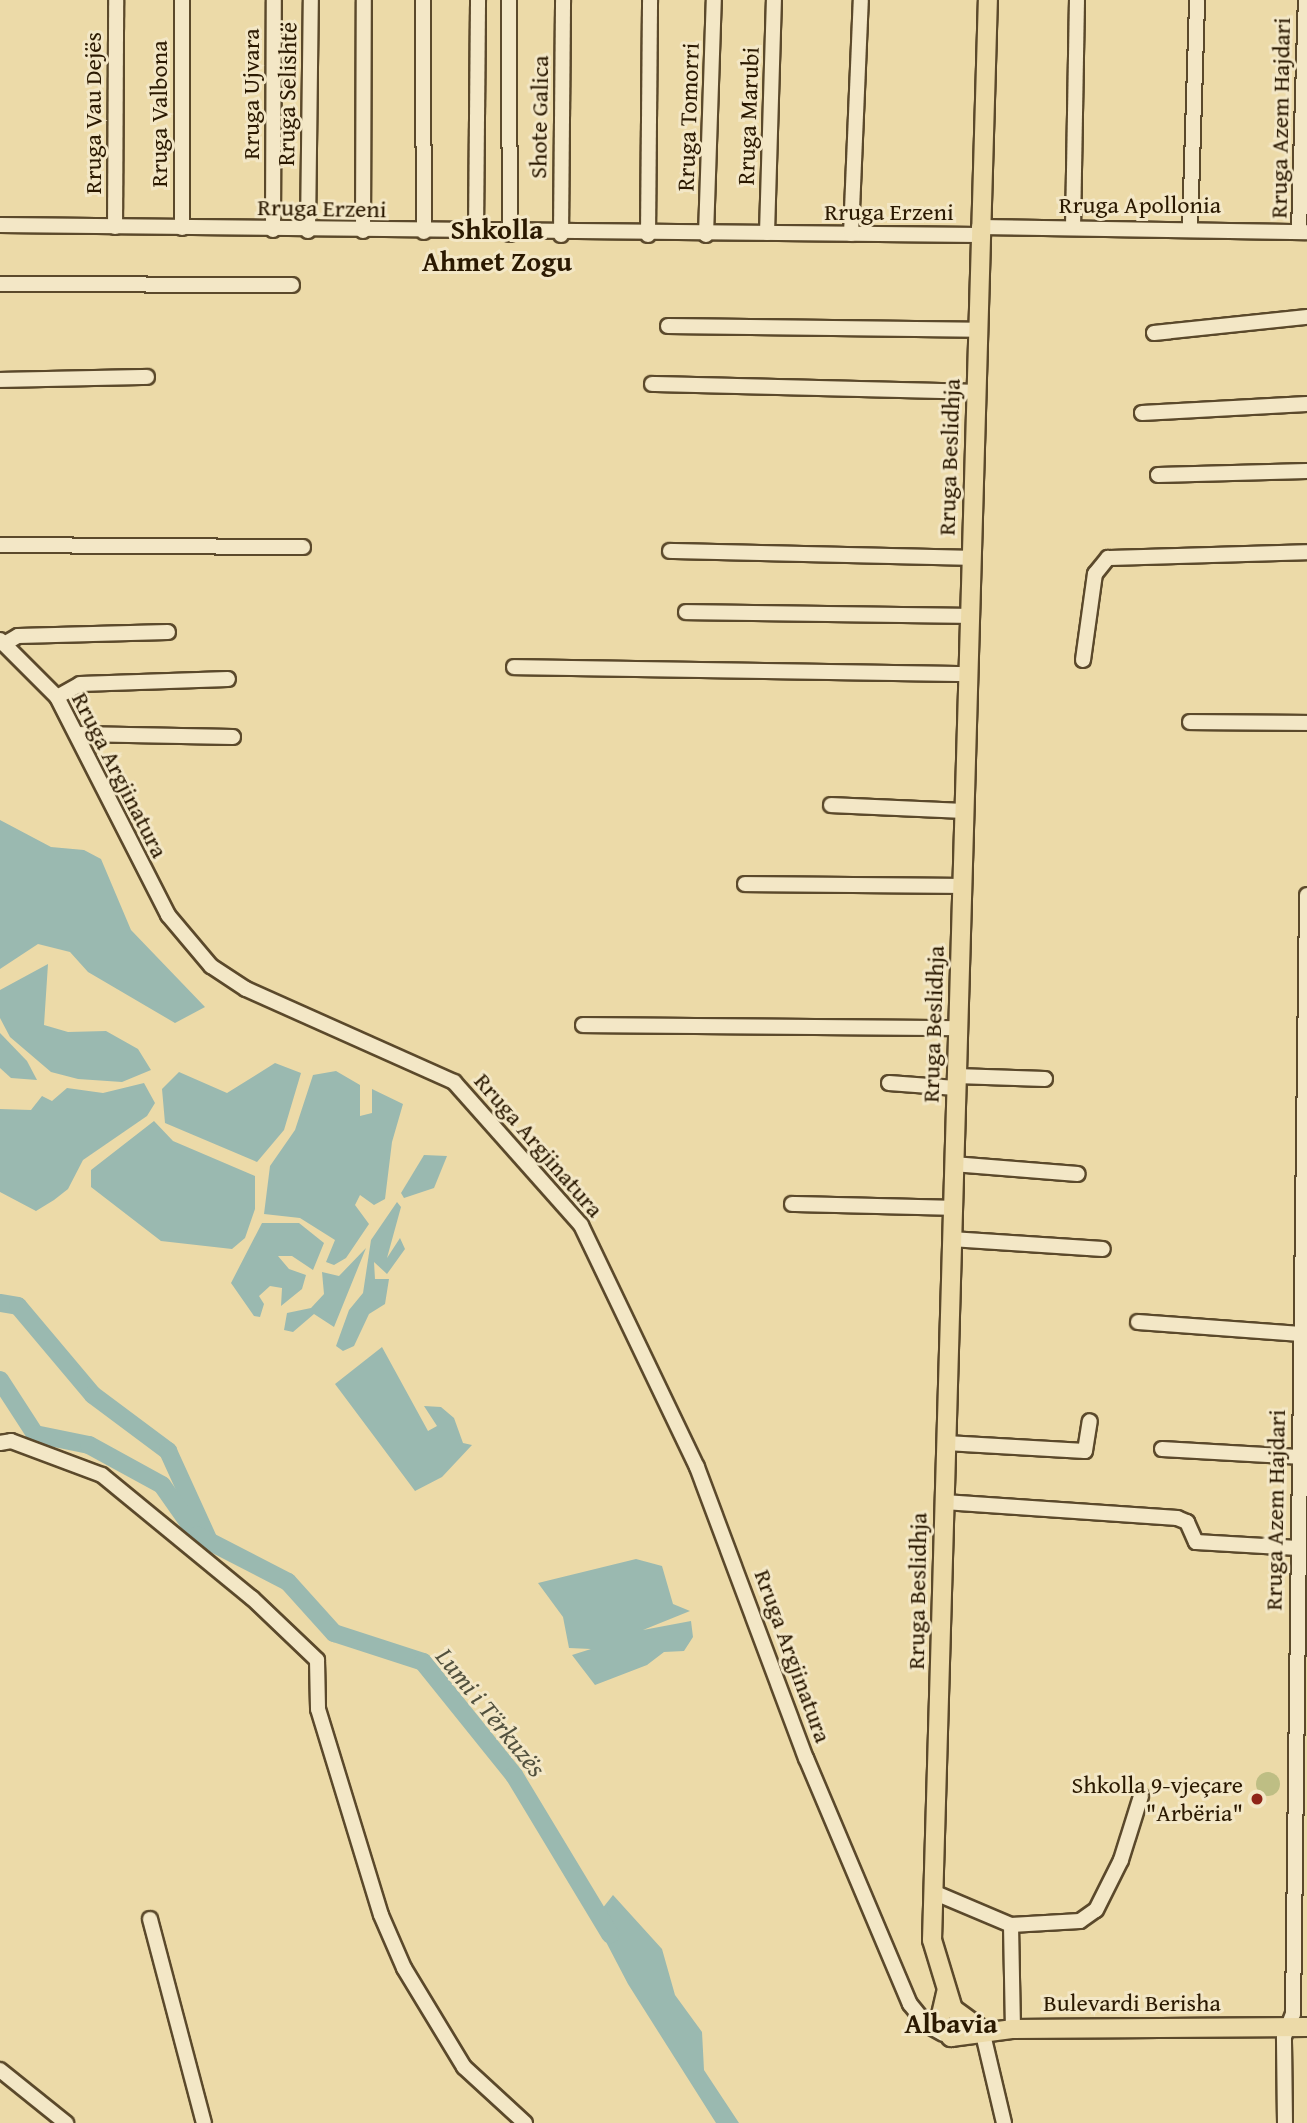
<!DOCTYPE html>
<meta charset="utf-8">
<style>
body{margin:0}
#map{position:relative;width:1307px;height:2123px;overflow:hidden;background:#ecdaa8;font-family:"Gentium Book Plus",serif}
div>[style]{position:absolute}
.green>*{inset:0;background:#bebe84}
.round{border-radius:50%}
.water>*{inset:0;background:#9ab9b0}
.river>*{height:18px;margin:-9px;padding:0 9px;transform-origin:9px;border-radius:9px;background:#9ab9b0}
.roads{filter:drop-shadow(2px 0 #5b492b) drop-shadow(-2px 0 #5b492b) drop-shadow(0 2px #5b492b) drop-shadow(0 -2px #5b492b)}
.minor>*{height:14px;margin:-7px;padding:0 7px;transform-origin:7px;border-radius:7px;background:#f3e7c6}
.major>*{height:18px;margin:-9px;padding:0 9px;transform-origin:9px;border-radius:9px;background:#ecdaa8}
.dots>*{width:19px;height:19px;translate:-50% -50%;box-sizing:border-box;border:4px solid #f3e7c6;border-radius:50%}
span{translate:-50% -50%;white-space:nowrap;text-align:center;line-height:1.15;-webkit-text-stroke:6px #f3e7c6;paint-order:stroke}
.street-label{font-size:24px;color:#2b1901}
.poi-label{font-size:24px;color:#2b1901}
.right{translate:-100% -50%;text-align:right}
.water-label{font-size:26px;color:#52513e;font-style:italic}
.quarter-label{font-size:28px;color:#2b1901;font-weight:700}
</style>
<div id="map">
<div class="green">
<div class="round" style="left:1256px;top:1772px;width:24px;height:24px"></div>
</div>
<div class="water">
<div style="clip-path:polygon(0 820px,51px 847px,84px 850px,101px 859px,131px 930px,205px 1007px,175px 1023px,88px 972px,70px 952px,38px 944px,0 969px)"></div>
<div style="clip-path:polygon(48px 964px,44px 1025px,68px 1032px,106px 1031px,138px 1049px,151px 1070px,122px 1082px,78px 1079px,51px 1072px,10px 1037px,0 1018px,0 990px)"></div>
<div style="clip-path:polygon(0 1033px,27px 1061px,37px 1080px,11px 1078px,0 1068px)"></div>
<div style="clip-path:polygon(275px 1063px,301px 1073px,284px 1130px,257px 1162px,165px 1123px,162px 1089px,179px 1072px,227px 1093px)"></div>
<div style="clip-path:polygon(336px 1071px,360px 1085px,360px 1116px,372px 1113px,372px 1089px,403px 1104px,392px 1142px,385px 1199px,374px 1205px,360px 1195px,355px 1205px,369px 1224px,346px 1258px,334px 1265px,326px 1262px,335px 1240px,300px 1218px,264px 1214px,270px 1166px,295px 1130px,313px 1075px)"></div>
<div style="clip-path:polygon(144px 1083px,155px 1103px,147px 1116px,83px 1160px,68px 1189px,54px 1200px,36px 1211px,0 1192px,0 1109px,31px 1110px,42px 1096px,52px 1101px,67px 1088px,103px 1093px)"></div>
<div style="clip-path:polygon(154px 1121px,173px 1141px,255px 1176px,255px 1209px,245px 1238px,232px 1249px,161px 1241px,91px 1187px,91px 1170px)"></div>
<div style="clip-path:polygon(424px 1155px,447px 1156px,434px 1188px,404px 1198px,401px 1193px)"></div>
<div style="clip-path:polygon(397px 1202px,401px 1207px,387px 1258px,400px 1238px,405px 1249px,387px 1274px,374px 1262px,375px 1279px,389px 1279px,385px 1304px,369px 1314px,354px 1346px,343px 1351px,336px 1346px,349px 1310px,363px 1293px,371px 1240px)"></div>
<div style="clip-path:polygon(262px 1223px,299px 1223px,324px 1243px,313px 1270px,292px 1256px,278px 1256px,289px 1269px,306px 1275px,302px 1289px,281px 1306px,282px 1288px,270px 1286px,259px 1296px,264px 1304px,260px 1317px,254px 1316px,231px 1283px)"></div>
<div style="clip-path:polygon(366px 1248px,334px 1327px,314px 1314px,293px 1332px,284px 1330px,287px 1313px,311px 1308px,324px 1294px,322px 1272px,339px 1276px)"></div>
<div style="clip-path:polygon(382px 1347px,428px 1431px,437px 1426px,424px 1406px,441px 1407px,454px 1418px,463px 1443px,472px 1445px,442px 1477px,415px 1491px,335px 1384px)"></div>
<div style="clip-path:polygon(636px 1559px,662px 1566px,673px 1604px,690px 1611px,643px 1630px,691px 1621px,693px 1637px,684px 1651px,664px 1652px,647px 1665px,595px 1685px,572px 1655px,591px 1649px,569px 1648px,563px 1617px,538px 1583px)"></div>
<div style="clip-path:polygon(613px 1895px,662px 1949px,675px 1995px,702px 2032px,704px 2070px,739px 2123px,716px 2123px,628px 1984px,594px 1919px)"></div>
</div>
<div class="river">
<div style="left:0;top:1303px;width:18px;rotate:9deg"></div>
<div style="left:18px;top:1306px;width:116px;rotate:49.9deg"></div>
<div style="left:93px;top:1395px;width:94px;rotate:36.7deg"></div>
<div style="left:168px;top:1451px;width:101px;rotate:65.5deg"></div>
<div style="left:0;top:1380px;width:64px;rotate:57.1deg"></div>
<div style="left:35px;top:1434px;width:55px;rotate:11.5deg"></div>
<div style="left:89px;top:1445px;width:83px;rotate:28.7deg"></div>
<div style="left:162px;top:1485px;width:61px;rotate:55deg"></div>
<div style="left:197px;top:1535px;width:102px;rotate:27.3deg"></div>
<div style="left:288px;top:1582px;width:69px;rotate:48deg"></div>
<div style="left:334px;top:1633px;width:94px;rotate:18deg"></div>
<div style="left:423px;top:1662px;width:145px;rotate:51.2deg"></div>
<div style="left:514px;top:1775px;width:186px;rotate:58.9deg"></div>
</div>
<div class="roads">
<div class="minor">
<div style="left:423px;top:0;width:232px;rotate:89.8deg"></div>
<div style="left:509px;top:0;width:234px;rotate:89.8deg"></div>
<div style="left:0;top:225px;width:979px;rotate:0.59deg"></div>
<div style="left:115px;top:227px;width:227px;rotate:-89.7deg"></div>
<div style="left:979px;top:227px;width:328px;rotate:0.9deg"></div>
<div style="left:1190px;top:227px;width:227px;rotate:-88.2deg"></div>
<div style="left:182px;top:228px;width:228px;rotate:-90deg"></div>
<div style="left:1073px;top:228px;width:228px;rotate:-89deg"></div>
<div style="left:273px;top:230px;width:230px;rotate:-89.8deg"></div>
<div style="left:308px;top:231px;width:231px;rotate:-89.3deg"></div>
<div style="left:363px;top:231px;width:231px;rotate:-89.8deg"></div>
<div style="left:1299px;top:231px;width:231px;rotate:-88.3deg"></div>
<div style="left:476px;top:233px;width:233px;rotate:-89.5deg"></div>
<div style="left:767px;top:233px;width:233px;rotate:-88.3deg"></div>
<div style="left:851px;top:234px;width:234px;rotate:-87.6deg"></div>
<div style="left:561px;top:235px;width:235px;rotate:-89.5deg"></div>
<div style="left:648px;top:235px;width:235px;rotate:-89.5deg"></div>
<div style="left:706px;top:235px;width:235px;rotate:-88.1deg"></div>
<div style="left:0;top:284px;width:292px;rotate:0.2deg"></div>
<div style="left:668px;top:326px;width:309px;rotate:0.7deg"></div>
<div style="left:1154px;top:333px;width:154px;rotate:-6deg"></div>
<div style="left:0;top:380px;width:147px;rotate:-1.2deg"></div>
<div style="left:652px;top:384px;width:323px;rotate:1.4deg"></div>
<div style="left:1142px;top:413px;width:165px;rotate:-3.1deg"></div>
<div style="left:1158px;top:475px;width:149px;rotate:-1.5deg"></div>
<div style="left:0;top:545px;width:303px;rotate:0.4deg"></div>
<div style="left:670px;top:551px;width:300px;rotate:1.3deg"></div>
<div style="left:686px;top:612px;width:283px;rotate:0.8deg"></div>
<div style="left:0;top:640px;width:81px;rotate:45deg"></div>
<div style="left:57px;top:697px;width:245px;rotate:63deg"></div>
<div style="left:168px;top:915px;width:67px;rotate:49.9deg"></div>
<div style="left:211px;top:966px;width:42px;rotate:33.3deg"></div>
<div style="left:246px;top:989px;width:228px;rotate:24.1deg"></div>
<div style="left:454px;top:1082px;width:191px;rotate:48.4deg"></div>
<div style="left:581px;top:1225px;width:268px;rotate:64.4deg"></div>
<div style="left:697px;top:1467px;width:311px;rotate:69.5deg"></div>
<div style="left:806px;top:1758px;width:267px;rotate:67.1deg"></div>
<div style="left:910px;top:2004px;width:27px;rotate:51deg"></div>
<div style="left:927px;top:2025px;width:18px;rotate:29deg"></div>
<div style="left:4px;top:644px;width:16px;rotate:-30deg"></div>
<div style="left:18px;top:636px;width:150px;rotate:-1.5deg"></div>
<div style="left:1083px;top:660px;width:87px;rotate:-82.1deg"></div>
<div style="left:1095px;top:574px;width:21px;rotate:-51deg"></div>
<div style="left:1108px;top:558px;width:199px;rotate:-1.7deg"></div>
<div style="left:514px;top:667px;width:453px;rotate:0.9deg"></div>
<div style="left:57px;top:697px;width:26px;rotate:-29deg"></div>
<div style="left:80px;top:684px;width:148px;rotate:-1.9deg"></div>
<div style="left:1190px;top:722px;width:117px;rotate:0.5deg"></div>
<div style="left:77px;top:734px;width:156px;rotate:1.1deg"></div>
<div style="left:831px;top:805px;width:132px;rotate:2.6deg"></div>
<div style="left:745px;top:884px;width:216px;rotate:0.5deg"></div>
<div style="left:583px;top:1025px;width:374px;rotate:0.5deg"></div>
<div style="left:956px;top:1076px;width:89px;rotate:1.9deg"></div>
<div style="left:889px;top:1083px;width:67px;rotate:4.3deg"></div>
<div style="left:953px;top:1164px;width:125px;rotate:4.6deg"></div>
<div style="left:792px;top:1204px;width:160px;rotate:1.4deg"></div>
<div style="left:951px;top:1239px;width:152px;rotate:3.8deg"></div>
<div style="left:1138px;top:1322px;width:163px;rotate:4.2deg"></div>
<div style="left:0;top:1443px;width:11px;rotate:-10deg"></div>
<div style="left:11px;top:1441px;width:97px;rotate:20.5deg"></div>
<div style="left:102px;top:1475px;width:194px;rotate:39.4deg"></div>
<div style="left:252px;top:1598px;width:90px;rotate:43.6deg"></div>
<div style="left:317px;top:1660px;width:49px;rotate:88.8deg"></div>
<div style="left:318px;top:1709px;width:215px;rotate:73deg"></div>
<div style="left:381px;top:1915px;width:58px;rotate:66.5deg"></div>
<div style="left:404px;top:1968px;width:116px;rotate:58.8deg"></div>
<div style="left:464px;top:2067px;width:83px;rotate:42.6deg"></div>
<div style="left:946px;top:1443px;width:139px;rotate:3.3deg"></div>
<div style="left:1085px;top:1451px;width:30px;rotate:-81deg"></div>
<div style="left:1162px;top:1449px;width:137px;rotate:3.3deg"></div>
<div style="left:944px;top:1502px;width:234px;rotate:3.9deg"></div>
<div style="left:1177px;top:1518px;width:11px;rotate:22deg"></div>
<div style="left:1187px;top:1522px;width:22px;rotate:66deg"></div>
<div style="left:1196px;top:1542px;width:102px;rotate:3.4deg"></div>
<div style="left:933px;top:1892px;width:85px;rotate:22.9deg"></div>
<div style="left:1011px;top:1925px;width:104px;rotate:88.9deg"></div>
<div style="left:150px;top:1919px;width:211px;rotate:75.2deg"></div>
<div style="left:1011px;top:1925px;width:69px;rotate:-3.3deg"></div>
<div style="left:1080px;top:1921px;width:19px;rotate:-35deg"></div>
<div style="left:1096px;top:1910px;width:56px;rotate:-63.4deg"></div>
<div style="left:1121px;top:1860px;width:67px;rotate:-72.6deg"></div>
<div style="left:982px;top:2030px;width:96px;rotate:76.7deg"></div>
<div style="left:0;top:2070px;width:85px;rotate:38.8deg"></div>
<div style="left:1285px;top:2123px;width:86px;rotate:-90.7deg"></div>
<div style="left:1284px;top:2037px;width:25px;rotate:-69deg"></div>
<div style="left:1293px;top:2014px;width:1119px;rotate:-89.28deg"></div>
</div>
<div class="major">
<div style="left:946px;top:1993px;width:32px;rotate:103deg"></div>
<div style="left:939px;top:2024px;width:18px;rotate:47deg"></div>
<div style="left:951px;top:2037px;width:63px;rotate:-7.4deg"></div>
<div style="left:1013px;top:2029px;width:294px;rotate:-0.4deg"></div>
<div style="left:982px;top:2030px;width:36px;rotate:-144deg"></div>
<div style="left:953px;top:2009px;width:72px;rotate:-106.9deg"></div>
<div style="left:932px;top:1940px;width:1941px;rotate:-88.35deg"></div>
</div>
</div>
<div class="dots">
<div style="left:1257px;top:1799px;background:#8f2418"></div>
</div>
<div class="street-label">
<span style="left:251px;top:94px;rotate:-90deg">Rruga Ujvara</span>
<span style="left:287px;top:94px;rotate:-89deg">Rruga Selishtë</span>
<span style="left:93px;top:113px;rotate:-90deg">Rruga Vau Dejës</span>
<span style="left:159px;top:114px;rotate:-90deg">Rruga Valbona</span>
<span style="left:748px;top:116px;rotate:-88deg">Rruga Marubi</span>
<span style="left:539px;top:117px;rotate:-89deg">Shote Galica</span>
<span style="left:688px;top:117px;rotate:-88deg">Rruga Tomorri</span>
<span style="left:1280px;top:118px;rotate:-89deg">Rruga Azem Hajdari</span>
<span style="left:1140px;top:205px">Rruga Apollonia</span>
<span style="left:322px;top:208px;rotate:1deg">Rruga Erzeni</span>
<span style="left:889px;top:212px">Rruga Erzeni</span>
<span style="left:949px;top:457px;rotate:-88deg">Rruga Beslidhja</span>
<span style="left:120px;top:775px;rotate:63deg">Rruga Argjinatura</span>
<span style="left:933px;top:1024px;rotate:-88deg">Rruga Beslidhja</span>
<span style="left:539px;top:1145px;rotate:49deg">Rruga Argjinatura</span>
<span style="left:1275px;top:1510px;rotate:-89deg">Rruga Azem Hajdari</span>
<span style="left:917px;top:1591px;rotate:-89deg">Rruga Beslidhja</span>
<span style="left:793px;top:1656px;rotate:70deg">Rruga Argjinatura</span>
<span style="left:1132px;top:2003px">Bulevardi Berisha</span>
</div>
<div class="poi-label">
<span class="right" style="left:1243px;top:1799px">Shkolla 9-vjeçare<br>"Arbëria"</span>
</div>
<div class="water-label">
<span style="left:491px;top:1712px;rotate:51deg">Lumi i Tërkuzës</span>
</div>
<div class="quarter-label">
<span style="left:497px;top:245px">Shkolla<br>Ahmet Zogu</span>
<span style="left:951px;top:2023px">Albavia</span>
</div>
</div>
